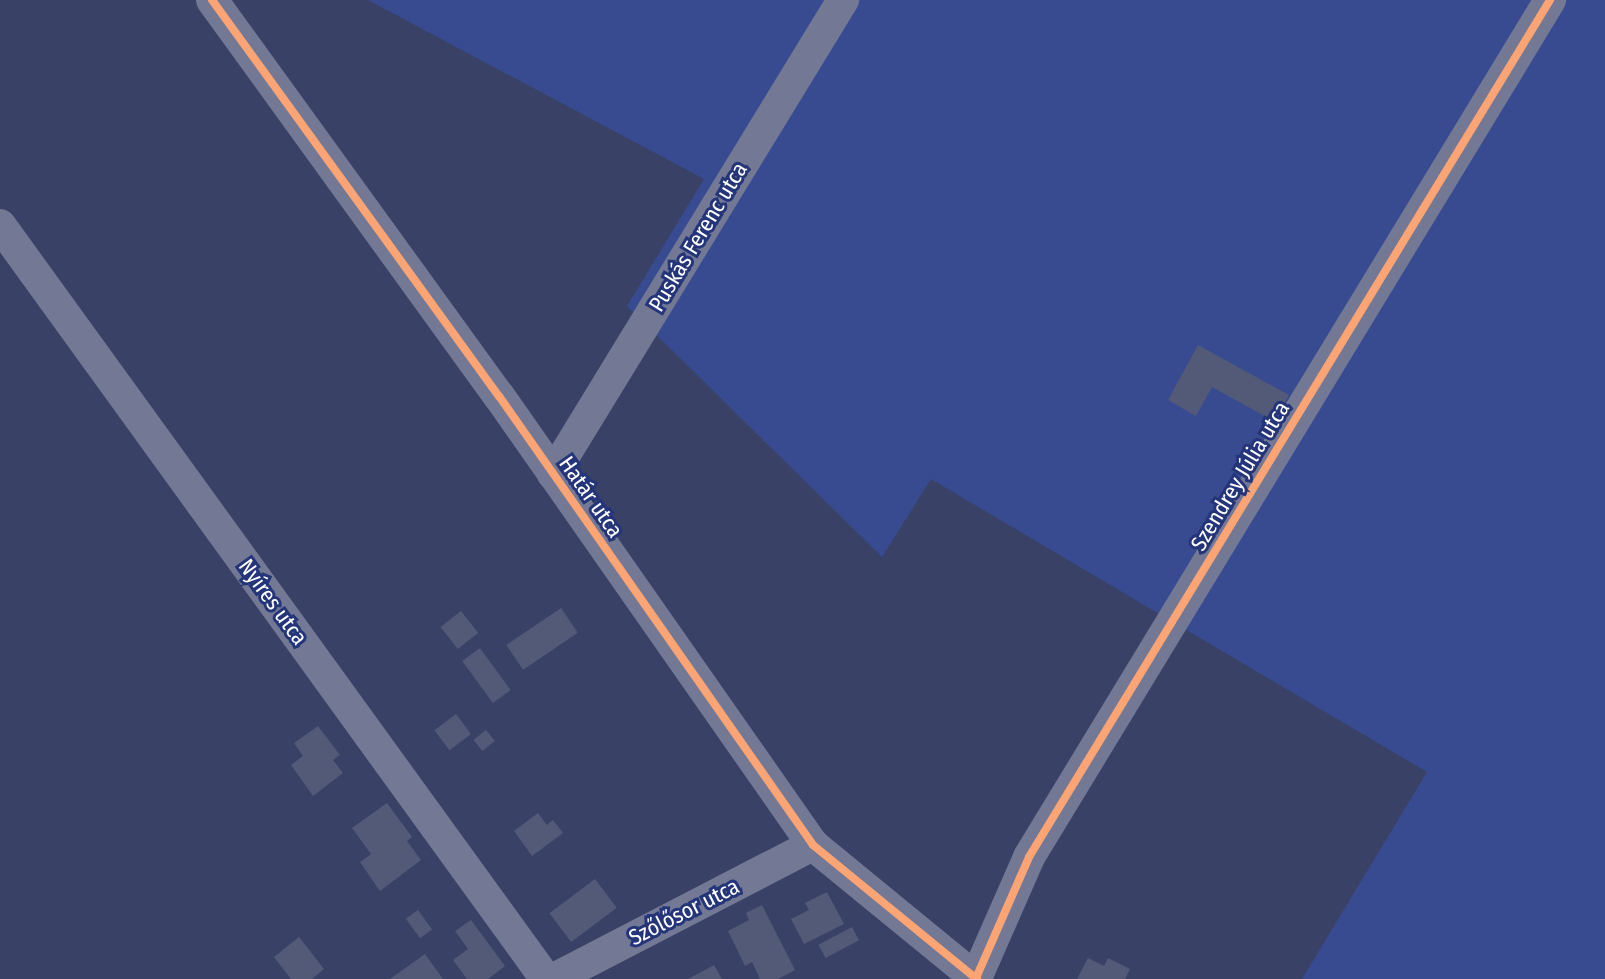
<!DOCTYPE html>
<meta charset="utf-8">
<style>
body{margin:0}
#map{position:relative;width:1605px;height:979px;overflow:hidden;background:#394166;font-family:"Fira Sans Condensed",sans-serif}
div>[style]{position:absolute}
.green>*{inset:0;background:#384b91}
.building>*{inset:0;background:#535a78;transform-origin:0 0}
.minor>*{height:32px;margin:-16px;padding:0 16px;transform-origin:16px;border-radius:16px;background:#737995}
.cycleway>*{height:8px;margin:-4px;padding:0 4px;transform-origin:4px;border-radius:4px;background:#fda474}
span{translate:-50% -50%;white-space:nowrap;text-align:center;line-height:1.15;-webkit-text-stroke:6px #25357a;paint-order:stroke}
.street-label{font-size:22px;color:#fff}
</style>
<div id="map">
<div class="green">
<div style="clip-path:polygon(368px 0,1605px 0,1605px 979px,1302px 979px,1427px 772px,931px 479px,882px 557px,627px 306px,704px 179px)"></div>
</div>
<div class="building">
<div style="clip-path:polygon(1198px 345px,1289px 395px,1274px 421px,1212px 387px,1196px 416px,1168px 400px)"></div>
<div style="left:561px;top:608px;width:30px;height:66px;rotate:56deg"></div>
<div style="left:461px;top:611px;width:28px;height:26px;rotate:52deg"></div>
<div style="left:480px;top:648px;width:52px;height:22px;rotate:54deg"></div>
<div style="left:456px;top:714px;width:25px;height:27px;rotate:53deg"></div>
<div style="clip-path:polygon(318px 726px,340px 755px,333px 760px,343px 773px,313px 796px,291px 765px,303px 756px,294px 743px)"></div>
<div style="left:486px;top:730px;width:14px;height:16px;rotate:51deg"></div>
<div style="clip-path:polygon(387px 803px,412px 837px,407px 841px,421px 860px,380px 891px,360px 862px,371px 854px,352px 828px)"></div>
<div style="clip-path:polygon(538px 813px,547px 825px,553px 820px,563px 833px,532px 856px,514px 831px)"></div>
<div style="left:595px;top:879px;width:36px;height:57px;rotate:53deg"></div>
<div style="clip-path:polygon(827px 892px,844px 924px,804px 944px,791px 919px,809px 910px,805px 903px)"></div>
<div style="clip-path:polygon(762px 905px,795px 970px,778px 979px,760px 979px,752px 962px,745px 966px,728px 931px,749px 920px,746px 913px)"></div>
<div style="left:418px;top:910px;width:24px;height:15px;rotate:54deg"></div>
<div style="clip-path:polygon(471px 920px,505px 966px,488px 979px,467px 979px,453px 960px,468px 949px,455px 931px)"></div>
<div style="left:852px;top:927px;width:15px;height:38px;rotate:62deg"></div>
<div style="clip-path:polygon(299px 937px,324px 969px,312px 979px,291px 979px,274px 957px)"></div>
<div style="clip-path:polygon(425px 954px,443px 979px,390px 979px)"></div>
<div style="clip-path:polygon(1088px 958px,1104px 966px,1108px 958px,1130px 969px,1125px 979px,1077px 979px)"></div>
<div style="clip-path:polygon(714px 965px,722px 979px,688px 979px)"></div>
</div>
<div class="minor">
<div style="left:212px;top:0;width:489px;rotate:54.1deg"></div>
<div style="left:499px;top:396px;width:548px;rotate:55.03deg"></div>
<div style="left:813px;top:845px;width:212px;rotate:39.3deg"></div>
<div style="left:0;top:225px;width:931px;rotate:54.09deg"></div>
<div style="left:553px;top:474px;width:556px;rotate:-58.54deg"></div>
<div style="left:976px;top:978px;width:132px;rotate:-66.3deg"></div>
<div style="left:1029px;top:857px;width:1003px;rotate:-58.7deg"></div>
<div style="left:554px;top:979px;width:292px;rotate:-27.4deg"></div>
</div>
<div class="cycleway">
<div style="left:212px;top:0;width:489px;rotate:54.1deg"></div>
<div style="left:499px;top:396px;width:548px;rotate:55.03deg"></div>
<div style="left:813px;top:845px;width:212px;rotate:39.3deg"></div>
<div style="left:976px;top:978px;width:132px;rotate:-66.3deg"></div>
<div style="left:1029px;top:857px;width:1003px;rotate:-58.7deg"></div>
</div>
<div class="street-label">
<span style="left:698px;top:237px;rotate:-59deg">Puskás Ferenc utca</span>
<span style="left:1240px;top:476px;rotate:-59deg">Szendrey Júlia utca</span>
<span style="left:591px;top:497px;rotate:55deg">Határ utca</span>
<span style="left:273px;top:602px;rotate:54deg">Nyíres utca</span>
<span style="left:684px;top:912px;rotate:-27deg">Szőlősor utca</span>
</div>
</div>
